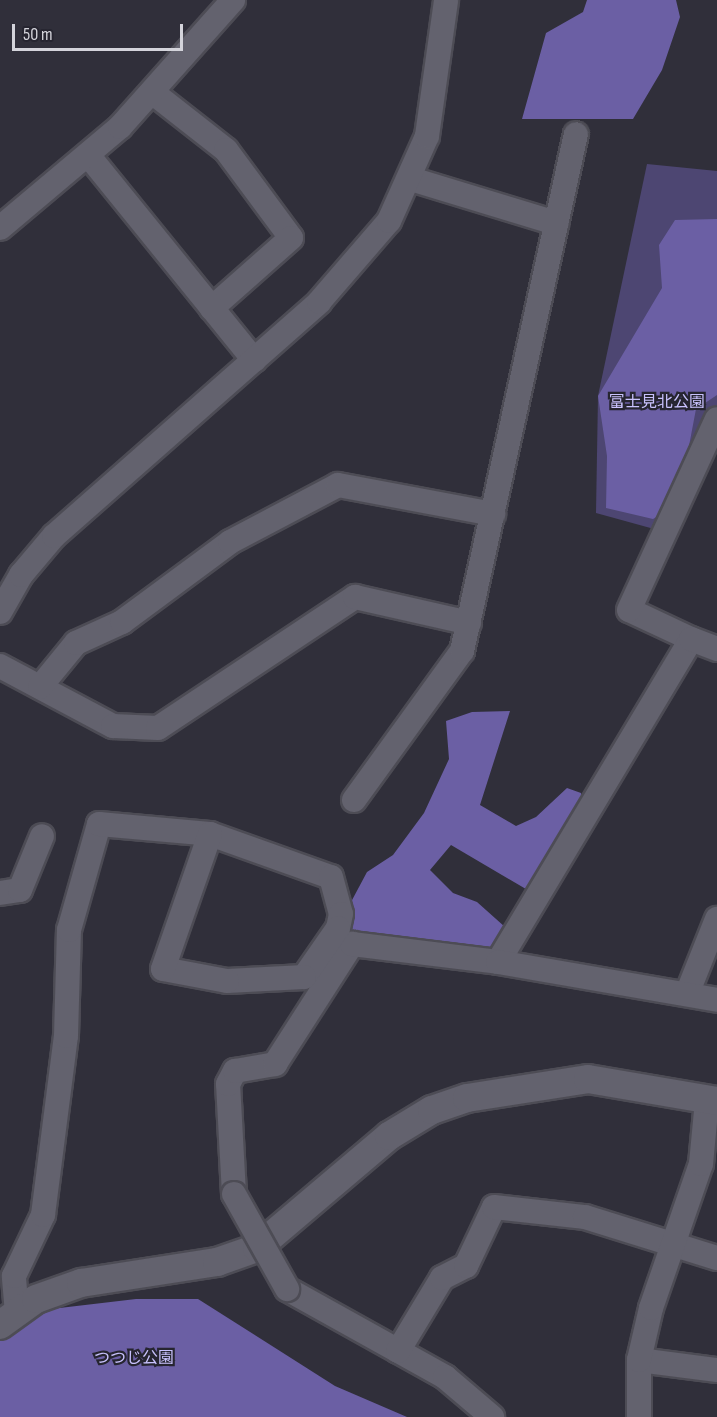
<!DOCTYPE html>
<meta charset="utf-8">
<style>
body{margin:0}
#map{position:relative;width:717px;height:1417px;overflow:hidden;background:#302f3a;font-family:"Sofia Sans Condensed","Noto Sans JP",sans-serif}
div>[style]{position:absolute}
.green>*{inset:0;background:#4d4672}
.forest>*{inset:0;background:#6b5fa4}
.roads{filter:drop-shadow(2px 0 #4d4c55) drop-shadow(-2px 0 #4d4c55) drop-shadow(0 2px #4d4c55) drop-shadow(0 -2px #4d4c55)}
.minor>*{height:24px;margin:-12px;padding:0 12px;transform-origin:12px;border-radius:12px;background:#63626e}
.tertiary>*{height:28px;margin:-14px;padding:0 14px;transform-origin:14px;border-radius:14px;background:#63626e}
.bridges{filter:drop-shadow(2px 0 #4d4c55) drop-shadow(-2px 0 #4d4c55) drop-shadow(0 2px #4d4c55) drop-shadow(0 -2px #4d4c55)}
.minor-bridge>*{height:24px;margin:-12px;padding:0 12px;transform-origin:12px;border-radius:12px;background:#63626e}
span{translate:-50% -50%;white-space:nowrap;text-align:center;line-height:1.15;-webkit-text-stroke:4.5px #262530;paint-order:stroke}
.park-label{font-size:16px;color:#c8c1fc}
.scale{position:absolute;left:12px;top:24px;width:171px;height:27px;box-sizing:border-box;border:3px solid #d4d4db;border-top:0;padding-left:8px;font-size:18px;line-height:21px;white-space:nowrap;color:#d4d4db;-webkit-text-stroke:4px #262530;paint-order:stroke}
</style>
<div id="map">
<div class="green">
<div style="clip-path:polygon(647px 164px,717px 171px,717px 419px,665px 532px,596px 513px,598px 396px)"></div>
</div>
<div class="forest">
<div style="clip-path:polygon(587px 0,676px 0,680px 17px,662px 70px,633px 119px,522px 119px,546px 33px,583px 12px)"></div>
<div style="clip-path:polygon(717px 219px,717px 395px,696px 409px,678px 504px,653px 519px,606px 508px,607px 456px,598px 396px,662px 288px,659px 245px,675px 220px)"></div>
<div style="clip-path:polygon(510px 711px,480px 805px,516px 826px,536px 817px,567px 788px,581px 793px,583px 806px,531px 892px,451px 845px,430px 870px,453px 893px,477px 902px,505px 927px,498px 962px,335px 932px,367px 872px,393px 855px,424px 813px,449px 759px,446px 721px,472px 712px)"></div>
<div style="clip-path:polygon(136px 1299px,198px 1299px,335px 1386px,407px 1417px,0 1417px,0 1326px,17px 1313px)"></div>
</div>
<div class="roads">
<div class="minor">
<div style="left:152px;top:92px;width:94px;rotate:38.1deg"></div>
<div style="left:226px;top:150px;width:109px;rotate:53.5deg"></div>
<div style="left:291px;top:238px;width:106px;rotate:138.5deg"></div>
<div style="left:88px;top:155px;width:264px;rotate:51deg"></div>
<div style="left:411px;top:179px;width:152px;rotate:16.9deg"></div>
<div style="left:0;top:228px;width:157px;rotate:-40.1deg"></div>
<div style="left:120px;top:127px;width:170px;rotate:-48.3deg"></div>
<div style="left:0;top:612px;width:43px;rotate:-60.4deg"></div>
<div style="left:21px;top:575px;width:51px;rotate:-49.8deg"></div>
<div style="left:54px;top:536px;width:354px;rotate:-41.4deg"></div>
<div style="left:319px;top:302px;width:107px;rotate:-49.2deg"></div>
<div style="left:389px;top:221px;width:93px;rotate:-65.9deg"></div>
<div style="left:427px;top:136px;width:137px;rotate:-82deg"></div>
<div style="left:691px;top:639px;width:68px;rotate:-154.9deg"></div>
<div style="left:629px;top:610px;width:210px;rotate:-65.3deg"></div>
<div style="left:0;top:666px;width:128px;rotate:28deg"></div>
<div style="left:113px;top:726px;width:45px;rotate:2.5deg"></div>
<div style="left:158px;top:728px;width:237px;rotate:-33.6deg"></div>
<div style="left:355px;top:597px;width:117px;rotate:12.8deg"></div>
<div style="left:40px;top:687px;width:57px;rotate:-50.7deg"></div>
<div style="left:76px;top:643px;width:51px;rotate:-24.5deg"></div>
<div style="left:122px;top:622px;width:134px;rotate:-36.5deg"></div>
<div style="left:230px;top:542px;width:122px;rotate:-27.8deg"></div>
<div style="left:338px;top:485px;width:158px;rotate:10.6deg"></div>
<div style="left:354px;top:800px;width:184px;rotate:-54.1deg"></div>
<div style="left:462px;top:651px;width:529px;rotate:-77.57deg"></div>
<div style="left:0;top:893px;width:20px;rotate:-9deg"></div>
<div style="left:20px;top:890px;width:58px;rotate:-67.8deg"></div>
<div style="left:498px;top:962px;width:376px;rotate:-59.1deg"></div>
<div style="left:691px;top:639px;width:28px;rotate:21deg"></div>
<div style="left:687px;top:994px;width:81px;rotate:-68.2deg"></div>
<div style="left:234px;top:1194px;width:110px;rotate:-93.1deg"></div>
<div style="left:228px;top:1084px;width:15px;rotate:-62deg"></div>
<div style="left:235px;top:1071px;width:41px;rotate:-9.9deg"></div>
<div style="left:275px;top:1064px;width:143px;rotate:-57.3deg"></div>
<div style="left:352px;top:944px;width:147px;rotate:7deg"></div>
<div style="left:498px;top:962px;width:222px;rotate:9.8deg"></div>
<div style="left:287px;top:1289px;width:181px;rotate:29.1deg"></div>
<div style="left:445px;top:1377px;width:62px;rotate:40.4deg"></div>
<div style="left:17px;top:1313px;width:37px;rotate:-95deg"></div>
<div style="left:14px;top:1276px;width:68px;rotate:-64.6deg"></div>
<div style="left:43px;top:1215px;width:180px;rotate:-82.7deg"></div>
<div style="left:66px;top:1036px;width:106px;rotate:-88.4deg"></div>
<div style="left:69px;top:930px;width:110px;rotate:-74.2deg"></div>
<div style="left:99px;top:824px;width:111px;rotate:5.1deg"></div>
<div style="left:210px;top:834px;width:128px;rotate:19.6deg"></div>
<div style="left:331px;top:877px;width:38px;rotate:75deg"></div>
<div style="left:341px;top:914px;width:14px;rotate:102deg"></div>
<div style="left:338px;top:928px;width:60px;rotate:124.8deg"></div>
<div style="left:304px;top:977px;width:77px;rotate:177deg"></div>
<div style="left:227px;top:981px;width:65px;rotate:-169.4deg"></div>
<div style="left:163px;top:969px;width:143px;rotate:-70.8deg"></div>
<div style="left:398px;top:1351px;width:85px;rotate:-58.9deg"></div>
<div style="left:442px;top:1278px;width:27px;rotate:-27deg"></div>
<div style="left:466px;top:1266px;width:65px;rotate:-64.6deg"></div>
<div style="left:494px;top:1207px;width:92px;rotate:6.3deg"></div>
<div style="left:585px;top:1217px;width:138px;rotate:17.3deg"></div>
<div style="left:639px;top:1360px;width:79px;rotate:7.3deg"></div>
<div style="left:639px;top:1417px;width:57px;rotate:-90deg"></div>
<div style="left:639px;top:1360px;width:53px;rotate:-77deg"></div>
<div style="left:651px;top:1308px;width:152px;rotate:-70.9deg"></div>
<div style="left:701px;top:1164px;width:64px;rotate:-84.6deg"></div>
</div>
<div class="tertiary">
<div style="left:0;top:1325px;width:44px;rotate:-35.8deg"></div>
<div style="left:36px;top:1299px;width:48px;rotate:-19.6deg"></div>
<div style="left:81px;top:1283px;width:138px;rotate:-8.8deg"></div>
<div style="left:217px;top:1262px;width:42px;rotate:-19.3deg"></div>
<div style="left:257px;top:1248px;width:173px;rotate:-40.3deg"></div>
<div style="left:389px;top:1136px;width:50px;rotate:-31.2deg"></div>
<div style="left:432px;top:1110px;width:37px;rotate:-19deg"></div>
<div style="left:467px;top:1098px;width:122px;rotate:-8.9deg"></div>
<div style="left:588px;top:1079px;width:131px;rotate:9.7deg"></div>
</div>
</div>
<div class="bridges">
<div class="minor-bridge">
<div style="left:234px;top:1194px;width:109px;rotate:60.8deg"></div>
</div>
</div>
<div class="park-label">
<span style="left:657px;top:403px">富士見北公園</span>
<span style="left:134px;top:1359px">つつじ公園</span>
</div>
<div class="scale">50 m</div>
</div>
